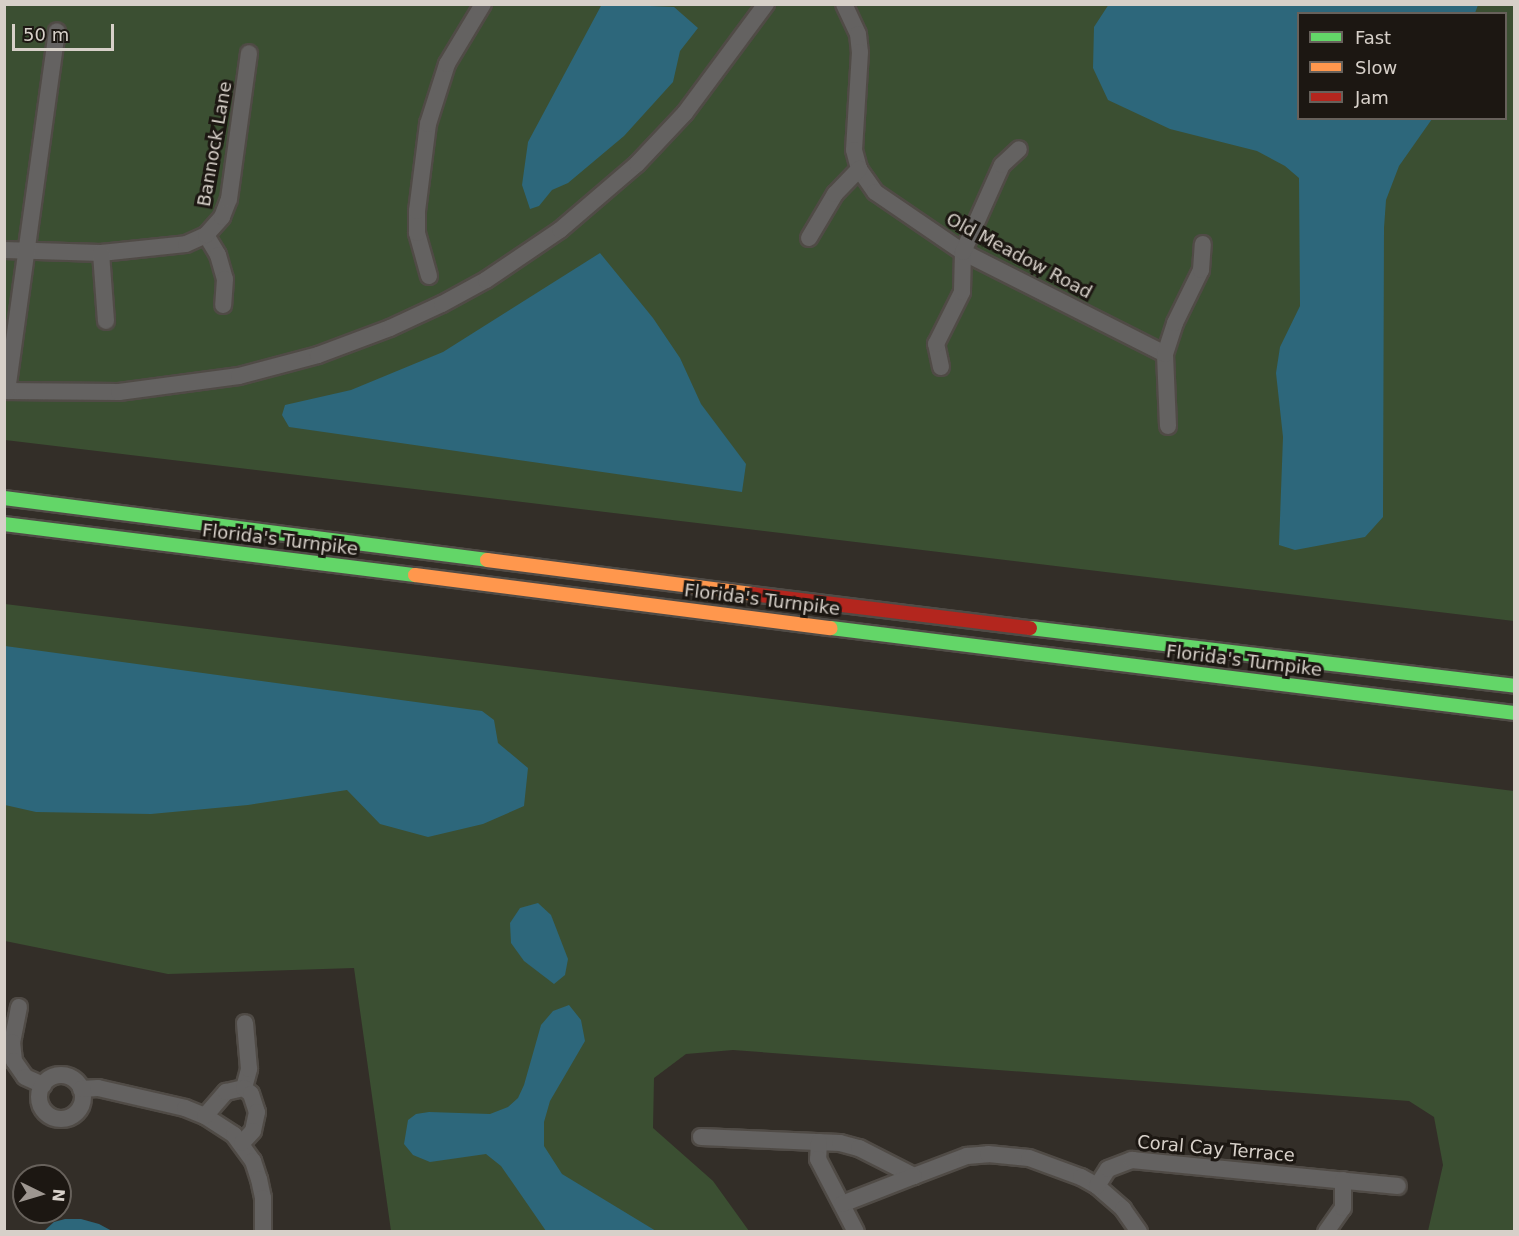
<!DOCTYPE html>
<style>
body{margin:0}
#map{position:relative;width:1519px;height:1236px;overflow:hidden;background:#332e28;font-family:"DejaVu Sans",sans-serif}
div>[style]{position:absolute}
.green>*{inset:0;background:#3b4f32}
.water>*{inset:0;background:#2d677b}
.roads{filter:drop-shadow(2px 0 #504b46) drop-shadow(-2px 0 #504b46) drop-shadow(0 2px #504b46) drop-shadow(0 -2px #504b46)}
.street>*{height:16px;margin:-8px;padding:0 8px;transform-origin:8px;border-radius:8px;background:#646261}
.street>.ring{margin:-8px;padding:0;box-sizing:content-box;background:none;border:16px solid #646261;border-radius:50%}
.fast>*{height:14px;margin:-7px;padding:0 7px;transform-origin:7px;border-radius:7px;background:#63d668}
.slow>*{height:14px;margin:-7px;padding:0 7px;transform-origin:7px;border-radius:7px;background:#ff974d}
.jam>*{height:14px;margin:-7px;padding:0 7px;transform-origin:7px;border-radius:7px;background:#b3261e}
span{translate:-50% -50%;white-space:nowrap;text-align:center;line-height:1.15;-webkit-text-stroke:6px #1c1712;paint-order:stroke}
.street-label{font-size:18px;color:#d7d0c9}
.frame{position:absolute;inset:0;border:6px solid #d7d0c9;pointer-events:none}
.legend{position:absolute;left:1297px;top:12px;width:210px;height:108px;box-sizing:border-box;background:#1c1712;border:2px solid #67615b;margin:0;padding:8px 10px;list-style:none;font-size:18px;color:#d7d0c9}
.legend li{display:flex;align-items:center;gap:12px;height:30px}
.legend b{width:30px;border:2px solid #67615b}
.north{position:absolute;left:12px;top:1164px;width:60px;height:60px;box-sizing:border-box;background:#1c1712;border:2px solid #67615b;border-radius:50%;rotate:95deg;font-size:16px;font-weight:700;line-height:24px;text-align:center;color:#d7d0c9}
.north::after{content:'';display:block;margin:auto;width:21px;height:27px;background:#9e9791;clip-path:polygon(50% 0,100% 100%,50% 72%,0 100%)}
.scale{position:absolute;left:12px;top:24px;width:102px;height:27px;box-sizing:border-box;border:3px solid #d7d0c9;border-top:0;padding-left:8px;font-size:18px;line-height:21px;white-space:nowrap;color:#d7d0c9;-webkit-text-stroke:4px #1c1712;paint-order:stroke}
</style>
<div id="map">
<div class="green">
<div style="clip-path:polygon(evenodd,4px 5px,1514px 5px,1514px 621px,5px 440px,4px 5px,1298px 14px,1506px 14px,1506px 118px,1298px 118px,1298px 14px)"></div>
<div style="clip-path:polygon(5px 604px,1514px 791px,1514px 1231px,1428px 1231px,1443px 1165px,1434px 1117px,1409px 1101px,733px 1050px,686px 1054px,654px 1078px,653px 1128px,713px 1181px,749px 1231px,391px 1231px,354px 968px,168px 974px,5px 941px)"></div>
</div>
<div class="water">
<div style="clip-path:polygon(602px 4px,674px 7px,698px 28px,680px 51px,673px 82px,624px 136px,568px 183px,552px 190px,539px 206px,530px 209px,522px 185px,528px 142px)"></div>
<div style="clip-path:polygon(1109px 4px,1478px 5px,1475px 13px,1298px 14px,1298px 118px,1432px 119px,1399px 166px,1386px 200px,1384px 228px,1383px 517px,1365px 537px,1295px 550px,1279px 545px,1283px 437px,1276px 373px,1280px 347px,1300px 306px,1299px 178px,1285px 166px,1257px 151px,1170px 129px,1108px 100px,1093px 68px,1094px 27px)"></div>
<div style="clip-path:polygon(600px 253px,653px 318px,680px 358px,701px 404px,746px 464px,742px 492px,289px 427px,282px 415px,285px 405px,351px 390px,443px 352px)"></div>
<div style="clip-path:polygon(5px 646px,482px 711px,494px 720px,498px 743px,528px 768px,524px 806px,483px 824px,428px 837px,380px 824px,347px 790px,248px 805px,151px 814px,36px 812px,5px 805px)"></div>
<div style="clip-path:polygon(538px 903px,551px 915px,568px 959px,565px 975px,554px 984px,524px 961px,511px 943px,510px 923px,520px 908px)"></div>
<div style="clip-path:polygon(569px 1005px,581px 1020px,585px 1041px,550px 1101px,544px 1122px,544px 1146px,562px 1174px,656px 1231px,546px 1231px,501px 1166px,486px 1154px,430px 1162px,413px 1155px,404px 1144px,408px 1120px,416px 1114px,429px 1112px,490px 1114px,508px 1107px,518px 1098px,524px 1085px,541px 1025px,553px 1011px)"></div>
<div style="clip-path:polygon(65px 1219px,81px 1219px,99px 1224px,112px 1231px,44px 1231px,54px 1222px)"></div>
</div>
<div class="roads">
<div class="street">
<div style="left:844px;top:4px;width:33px;rotate:65deg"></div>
<div style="left:858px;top:34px;width:18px;rotate:84deg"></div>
<div style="left:860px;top:52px;width:98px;rotate:93.5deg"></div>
<div style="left:854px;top:150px;width:20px;rotate:75deg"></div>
<div style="left:859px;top:169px;width:28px;rotate:55deg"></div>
<div style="left:875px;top:192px;width:107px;rotate:34.3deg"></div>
<div style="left:963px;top:252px;width:226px;rotate:26.8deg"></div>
<div style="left:206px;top:235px;width:23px;rotate:59deg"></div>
<div style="left:218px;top:255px;width:25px;rotate:74deg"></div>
<div style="left:225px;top:279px;width:26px;rotate:94deg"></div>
<div style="left:809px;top:238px;width:51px;rotate:-59.4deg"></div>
<div style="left:835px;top:194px;width:35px;rotate:-46deg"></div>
<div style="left:4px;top:250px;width:97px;rotate:1.8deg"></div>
<div style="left:101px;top:253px;width:85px;rotate:-6deg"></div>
<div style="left:186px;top:244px;width:22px;rotate:-24deg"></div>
<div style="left:206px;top:235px;width:24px;rotate:-48deg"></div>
<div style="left:222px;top:217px;width:19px;rotate:-69deg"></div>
<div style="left:229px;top:199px;width:147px;rotate:-82.2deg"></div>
<div style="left:101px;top:253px;width:68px;rotate:85.8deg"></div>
<div style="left:429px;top:276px;width:45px;rotate:-105.6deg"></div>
<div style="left:417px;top:233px;width:22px;rotate:-90deg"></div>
<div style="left:417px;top:211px;width:88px;rotate:-82.8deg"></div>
<div style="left:428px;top:124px;width:63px;rotate:-72.4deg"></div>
<div style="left:447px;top:64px;width:70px;rotate:-59deg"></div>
<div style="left:941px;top:367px;width:24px;rotate:-102deg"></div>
<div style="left:936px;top:344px;width:58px;rotate:-63.4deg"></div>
<div style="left:962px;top:292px;width:40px;rotate:-88.6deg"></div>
<div style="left:963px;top:252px;width:95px;rotate:-65.9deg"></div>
<div style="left:1002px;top:165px;width:23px;rotate:-43deg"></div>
<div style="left:4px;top:391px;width:115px;rotate:0.5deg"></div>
<div style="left:119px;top:392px;width:121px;rotate:-7.6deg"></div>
<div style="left:239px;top:376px;width:82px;rotate:-14.9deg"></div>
<div style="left:318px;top:355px;width:77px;rotate:-20.6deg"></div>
<div style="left:390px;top:328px;width:57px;rotate:-24.8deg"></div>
<div style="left:442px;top:304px;width:50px;rotate:-28.6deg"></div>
<div style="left:486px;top:280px;width:89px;rotate:-34deg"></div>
<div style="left:560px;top:230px;width:101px;rotate:-40.6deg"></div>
<div style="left:637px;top:164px;width:70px;rotate:-46.7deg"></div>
<div style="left:685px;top:113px;width:136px;rotate:-53.4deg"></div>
<div style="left:7px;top:391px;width:363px;rotate:-82.1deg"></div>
<div style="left:1168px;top:426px;width:72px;rotate:-92.4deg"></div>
<div style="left:1165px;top:354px;width:33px;rotate:-72deg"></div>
<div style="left:1175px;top:323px;width:59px;rotate:-63.9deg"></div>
<div style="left:1201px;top:270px;width:26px;rotate:-86deg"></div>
<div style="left:19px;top:1007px;width:36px;rotate:101deg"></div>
<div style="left:12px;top:1042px;width:19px;rotate:84deg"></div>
<div style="left:14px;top:1061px;width:19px;rotate:55deg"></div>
<div style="left:25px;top:1077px;width:20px;rotate:24deg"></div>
<div class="ring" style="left:39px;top:1075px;width:28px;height:28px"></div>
<div style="left:244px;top:1088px;width:20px;rotate:-75deg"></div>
<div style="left:249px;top:1069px;width:46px;rotate:-95deg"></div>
<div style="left:81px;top:1089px;width:17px;rotate:-3deg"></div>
<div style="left:98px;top:1088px;width:89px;rotate:12.9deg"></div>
<div style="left:185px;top:1108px;width:22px;rotate:22deg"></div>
<div style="left:205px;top:1116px;width:35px;rotate:33deg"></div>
<div style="left:234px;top:1135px;width:32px;rotate:54deg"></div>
<div style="left:253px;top:1161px;width:19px;rotate:72deg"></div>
<div style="left:259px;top:1179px;width:19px;rotate:78deg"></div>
<div style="left:263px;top:1198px;width:34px;rotate:90deg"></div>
<div style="left:205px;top:1116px;width:32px;rotate:-49deg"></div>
<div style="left:226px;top:1092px;width:18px;rotate:-13deg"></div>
<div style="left:244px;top:1088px;width:9px;rotate:41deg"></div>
<div style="left:251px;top:1094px;width:19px;rotate:72deg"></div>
<div style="left:257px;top:1112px;width:19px;rotate:102deg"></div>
<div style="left:253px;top:1131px;width:16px;rotate:133deg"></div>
<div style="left:701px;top:1137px;width:139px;rotate:2.5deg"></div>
<div style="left:840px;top:1143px;width:20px;rotate:15deg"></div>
<div style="left:859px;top:1148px;width:62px;rotate:27deg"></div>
<div style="left:914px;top:1176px;width:57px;rotate:-20.7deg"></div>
<div style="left:967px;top:1156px;width:21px;rotate:-5deg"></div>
<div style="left:988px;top:1154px;width:41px;rotate:5.6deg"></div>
<div style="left:1029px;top:1158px;width:55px;rotate:20.1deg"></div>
<div style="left:1081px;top:1177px;width:18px;rotate:29deg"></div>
<div style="left:1097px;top:1186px;width:35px;rotate:41deg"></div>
<div style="left:1123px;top:1209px;width:28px;rotate:55deg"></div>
<div style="left:819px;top:1142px;width:17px;rotate:93deg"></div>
<div style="left:818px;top:1159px;width:82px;rotate:62.5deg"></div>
<div style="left:1097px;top:1186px;width:20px;rotate:-57deg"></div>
<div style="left:1108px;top:1169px;width:26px;rotate:-21deg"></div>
<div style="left:1132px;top:1160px;width:267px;rotate:5.6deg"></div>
<div style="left:842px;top:1204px;width:77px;rotate:-21.3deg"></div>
<div style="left:1326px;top:1232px;width:29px;rotate:-55deg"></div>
<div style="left:1343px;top:1208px;width:28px;rotate:-90deg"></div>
</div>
<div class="fast">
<div style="left:4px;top:498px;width:487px;rotate:7.3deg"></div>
<div style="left:4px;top:524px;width:414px;rotate:7.1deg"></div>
<div style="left:831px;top:628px;width:688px;rotate:7.09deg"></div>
<div style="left:1030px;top:628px;width:487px;rotate:6.8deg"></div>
</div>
<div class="slow">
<div style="left:487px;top:560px;width:267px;rotate:7.3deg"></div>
<div style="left:415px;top:575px;width:419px;rotate:7.3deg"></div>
</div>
<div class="jam">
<div style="left:752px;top:594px;width:280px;rotate:7deg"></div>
</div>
</div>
<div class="street-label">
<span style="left:215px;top:144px;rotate:-80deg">Bannock Lane</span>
<span style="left:1019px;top:256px;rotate:28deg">Old Meadow Road</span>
<span style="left:280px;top:540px;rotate:7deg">Florida's Turnpike</span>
<span style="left:762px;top:600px;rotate:7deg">Florida's Turnpike</span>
<span style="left:1244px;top:661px;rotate:7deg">Florida's Turnpike</span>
<span style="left:1216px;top:1149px;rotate:5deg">Coral Cay Terrace</span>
</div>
<div class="frame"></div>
<ul class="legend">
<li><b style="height:8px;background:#63d668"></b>Fast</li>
<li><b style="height:8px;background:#ff974d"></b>Slow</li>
<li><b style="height:8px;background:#b3261e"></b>Jam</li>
</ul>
<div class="north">N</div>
<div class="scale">50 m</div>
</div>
